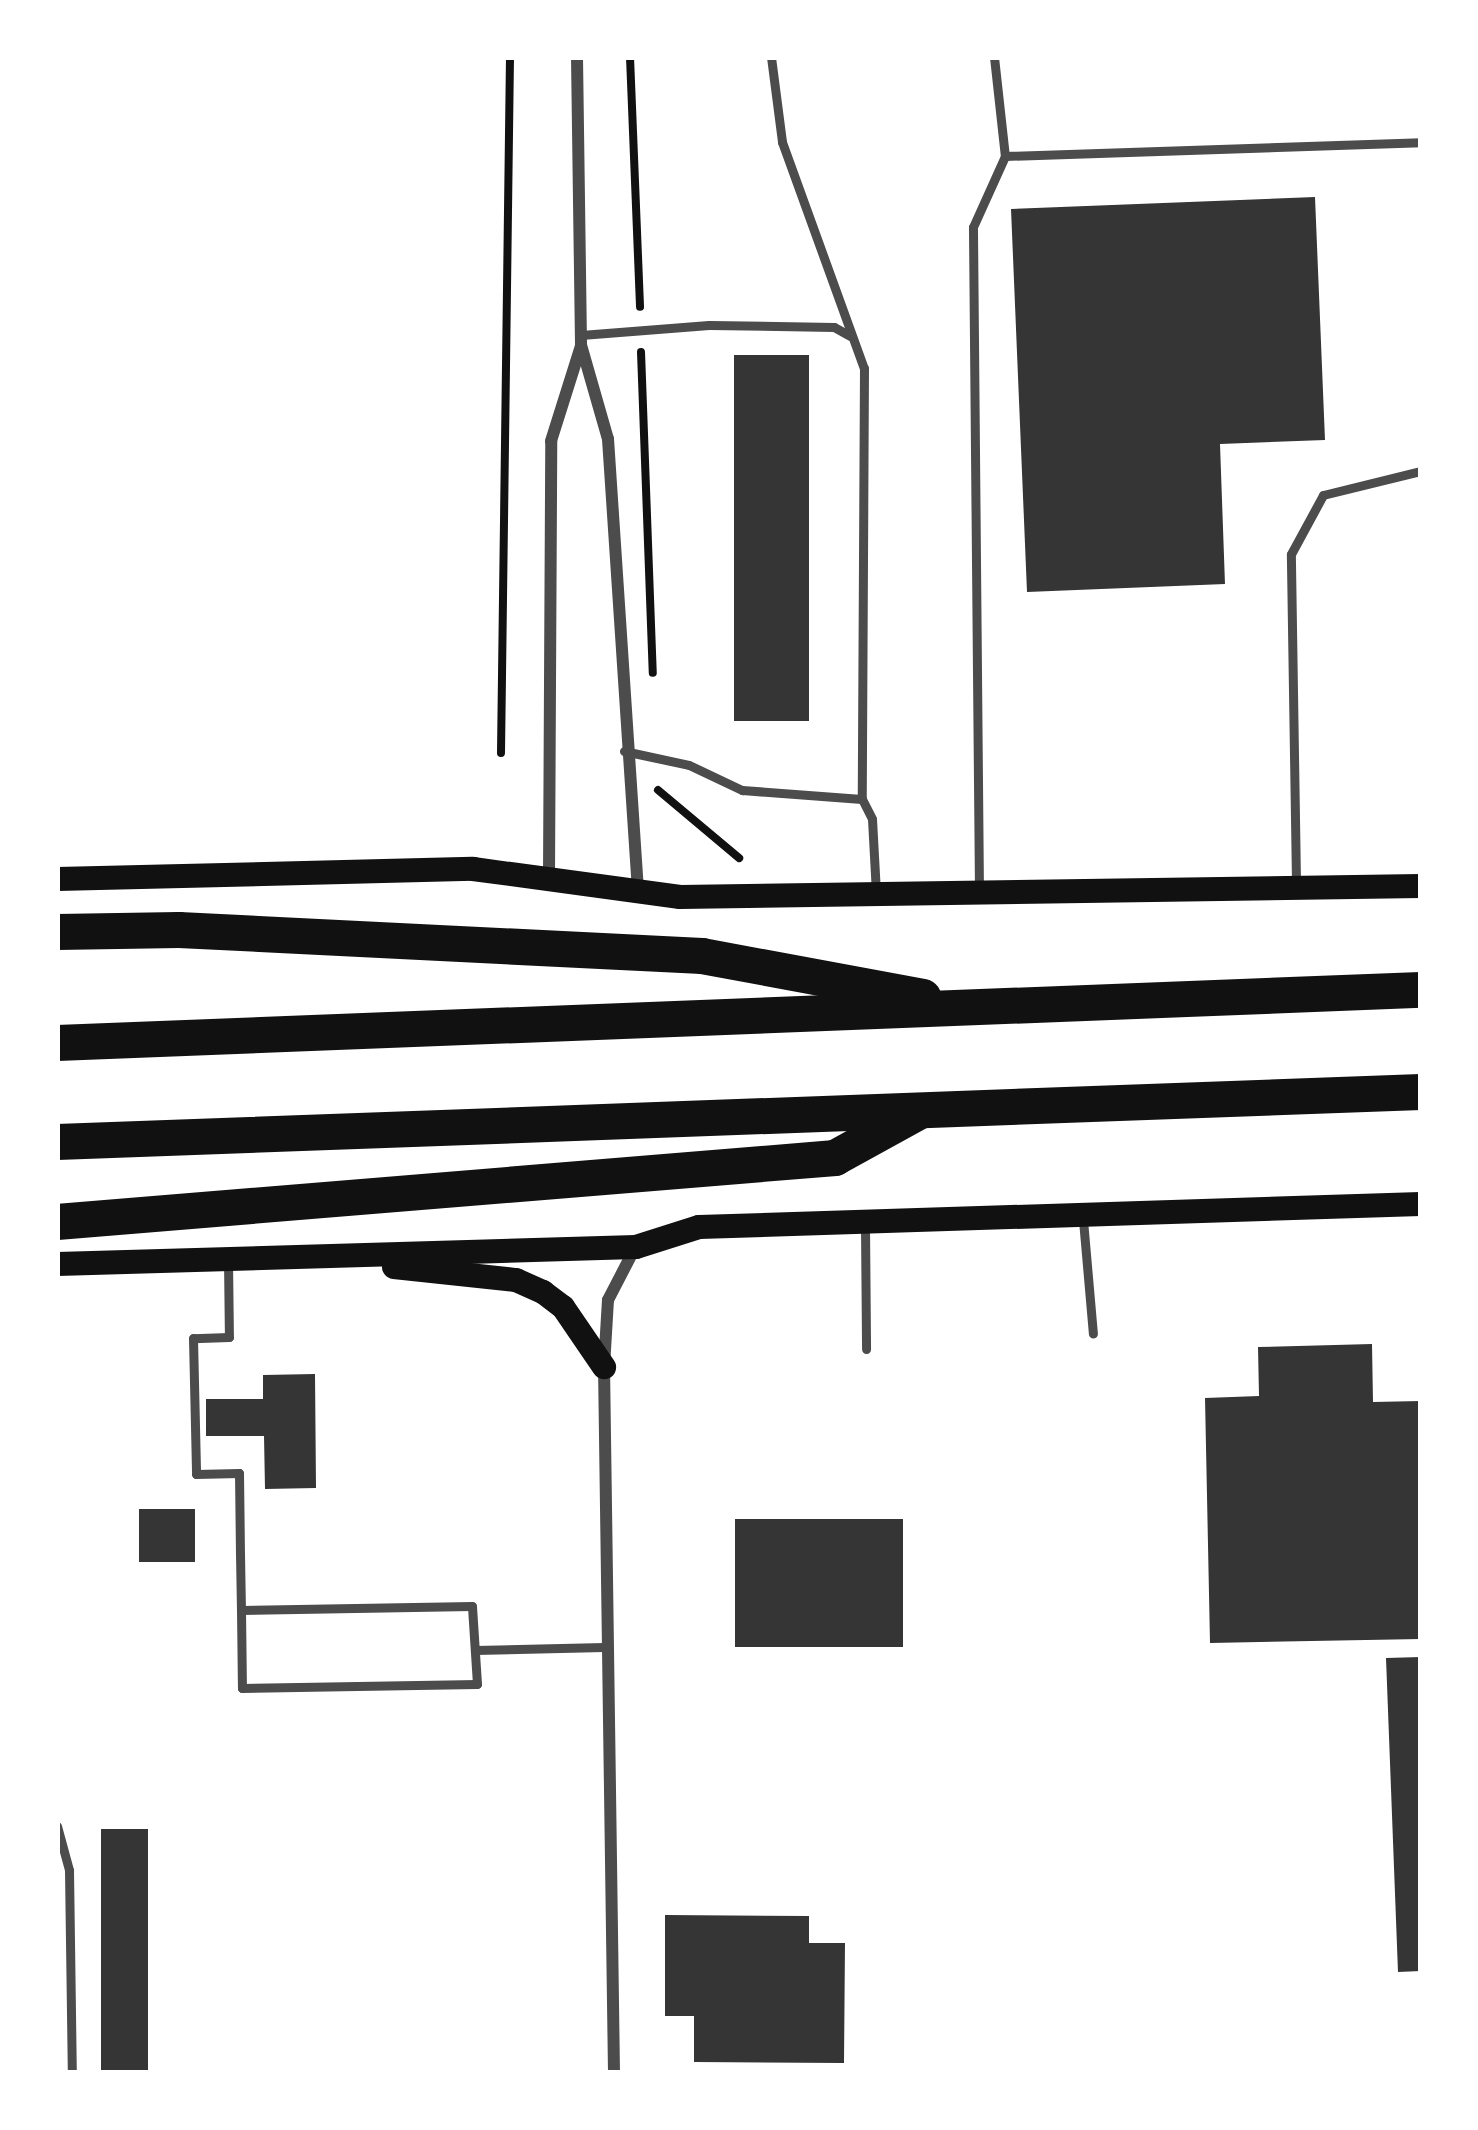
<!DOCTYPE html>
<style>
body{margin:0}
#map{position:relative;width:1478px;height:2130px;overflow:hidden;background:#fff;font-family:"PT Sans Narrow",sans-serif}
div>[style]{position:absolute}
.building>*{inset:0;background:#353535;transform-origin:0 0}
.path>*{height:8px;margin:-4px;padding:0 4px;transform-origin:4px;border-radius:4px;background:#111}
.service>*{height:9px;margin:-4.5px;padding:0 4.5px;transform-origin:4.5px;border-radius:4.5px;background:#4c4c4c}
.minor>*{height:12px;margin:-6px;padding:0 6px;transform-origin:6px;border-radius:6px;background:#4c4c4c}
.secondary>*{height:24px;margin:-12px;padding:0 12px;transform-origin:12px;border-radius:12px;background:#111}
.motorway>*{height:36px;margin:-18px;padding:0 18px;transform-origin:18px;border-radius:18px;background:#111}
span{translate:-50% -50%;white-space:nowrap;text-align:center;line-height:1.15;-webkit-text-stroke:12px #fff;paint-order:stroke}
.frame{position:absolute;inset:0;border:60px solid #fff;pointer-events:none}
</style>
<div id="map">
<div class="building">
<div style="clip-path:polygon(1315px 197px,1325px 440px,1220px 444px,1225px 584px,1027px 592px,1011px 209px)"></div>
<div style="left:809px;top:355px;width:366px;height:75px;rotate:90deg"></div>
<div style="clip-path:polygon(1372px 1344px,1373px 1402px,1421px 1401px,1421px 1639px,1210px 1643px,1205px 1398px,1259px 1396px,1258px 1347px)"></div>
<div style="clip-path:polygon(315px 1374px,316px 1488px,265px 1489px,264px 1436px,206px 1436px,206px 1399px,263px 1399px,263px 1375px)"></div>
<div style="left:139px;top:1509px;width:56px;height:53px"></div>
<div style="left:735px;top:1519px;width:168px;height:128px"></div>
<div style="clip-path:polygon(1421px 1657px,1421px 1971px,1398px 1972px,1386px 1658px)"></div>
<div style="left:101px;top:1829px;width:47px;height:244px"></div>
<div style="clip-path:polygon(665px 1915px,809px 1916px,809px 1943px,845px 1943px,844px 2063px,694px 2062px,694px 2016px,665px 2016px)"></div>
</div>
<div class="path">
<div style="left:630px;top:57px;width:250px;rotate:87.7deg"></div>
<div style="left:641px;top:352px;width:321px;rotate:87.9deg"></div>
<div style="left:501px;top:753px;width:696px;rotate:-89.26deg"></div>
<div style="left:658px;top:790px;width:106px;rotate:40deg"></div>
</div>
<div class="service">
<div style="left:771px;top:57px;width:86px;rotate:82.6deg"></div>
<div style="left:782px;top:142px;width:240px;rotate:70.1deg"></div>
<div style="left:864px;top:368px;width:431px;rotate:90.3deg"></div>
<div style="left:994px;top:57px;width:100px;rotate:83.7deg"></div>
<div style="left:581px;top:335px;width:128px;rotate:-4.5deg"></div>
<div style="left:709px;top:325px;width:125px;rotate:0.9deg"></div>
<div style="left:834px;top:327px;width:18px;rotate:29deg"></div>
<div style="left:624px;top:751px;width:66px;rotate:12.2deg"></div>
<div style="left:689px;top:765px;width:59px;rotate:25.3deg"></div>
<div style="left:742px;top:790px;width:120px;rotate:4.3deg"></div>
<div style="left:862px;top:799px;width:22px;rotate:63deg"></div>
<div style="left:872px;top:819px;width:75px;rotate:86.9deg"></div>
<div style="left:1296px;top:882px;width:328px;rotate:-90.9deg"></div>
<div style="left:1291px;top:554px;width:67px;rotate:-61.5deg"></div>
<div style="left:1323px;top:495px;width:101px;rotate:-13.8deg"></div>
<div style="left:979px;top:892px;width:665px;rotate:-90.52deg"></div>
<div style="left:973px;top:227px;width:78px;rotate:-65.7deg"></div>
<div style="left:1005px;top:156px;width:416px;rotate:-1.9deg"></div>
<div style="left:1083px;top:1220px;width:114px;rotate:85deg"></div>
<div style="left:865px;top:1227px;width:122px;rotate:89.5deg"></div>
<div style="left:228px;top:1260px;width:77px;rotate:89.3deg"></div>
<div style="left:229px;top:1337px;width:36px;rotate:178deg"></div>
<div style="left:193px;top:1338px;width:136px;rotate:88.7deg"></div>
<div style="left:196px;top:1474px;width:43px;rotate:-1.3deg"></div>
<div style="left:239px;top:1473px;width:81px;rotate:89.3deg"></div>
<div style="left:240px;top:1554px;width:56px;rotate:89deg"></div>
<div style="left:241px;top:1610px;width:78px;rotate:89.3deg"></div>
<div style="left:242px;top:1688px;width:235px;rotate:-1deg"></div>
<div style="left:477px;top:1684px;width:78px;rotate:-93.7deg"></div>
<div style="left:472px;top:1606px;width:231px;rotate:179deg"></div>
<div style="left:475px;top:1650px;width:129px;rotate:-1.3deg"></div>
<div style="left:57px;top:1826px;width:46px;rotate:74.7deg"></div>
<div style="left:69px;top:1870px;width:203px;rotate:89.2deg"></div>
</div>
<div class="minor">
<div style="left:577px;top:57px;width:288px;rotate:89.2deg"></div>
<div style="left:581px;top:345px;width:98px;rotate:74deg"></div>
<div style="left:608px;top:439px;width:453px;rotate:86.2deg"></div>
<div style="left:549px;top:875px;width:434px;rotate:-89.7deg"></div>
<div style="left:551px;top:441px;width:100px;rotate:-72.5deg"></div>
<div style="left:614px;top:2073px;width:706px;rotate:-90.81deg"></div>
<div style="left:604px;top:1367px;width:67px;rotate:-86.6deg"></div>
<div style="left:608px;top:1300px;width:59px;rotate:-62.6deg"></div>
</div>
<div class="secondary">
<div style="left:57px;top:879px;width:416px;rotate:-1.4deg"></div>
<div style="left:473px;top:869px;width:209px;rotate:7.7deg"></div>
<div style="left:680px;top:897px;width:741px;rotate:-0.85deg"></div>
<div style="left:57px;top:1264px;width:579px;rotate:-1.68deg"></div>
<div style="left:636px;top:1247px;width:66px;rotate:-17.6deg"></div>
<div style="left:699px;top:1227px;width:722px;rotate:-1.82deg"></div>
<div style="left:394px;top:1267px;width:123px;rotate:6.1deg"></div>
<div style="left:516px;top:1280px;width:30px;rotate:24deg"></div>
<div style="left:543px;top:1292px;width:25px;rotate:37deg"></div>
<div style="left:563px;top:1307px;width:73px;rotate:55.7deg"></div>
</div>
<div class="motorway">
<div style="left:57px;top:932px;width:122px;rotate:-0.9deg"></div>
<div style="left:179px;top:930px;width:524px;rotate:2.85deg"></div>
<div style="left:702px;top:956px;width:225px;rotate:10.5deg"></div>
<div style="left:57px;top:1043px;width:1365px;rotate:-2.23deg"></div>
<div style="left:57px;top:1142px;width:1365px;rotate:-2.1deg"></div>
<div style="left:57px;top:1222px;width:781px;rotate:-4.7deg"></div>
<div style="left:835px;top:1158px;width:97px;rotate:-28.9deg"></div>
</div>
<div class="frame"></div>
</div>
